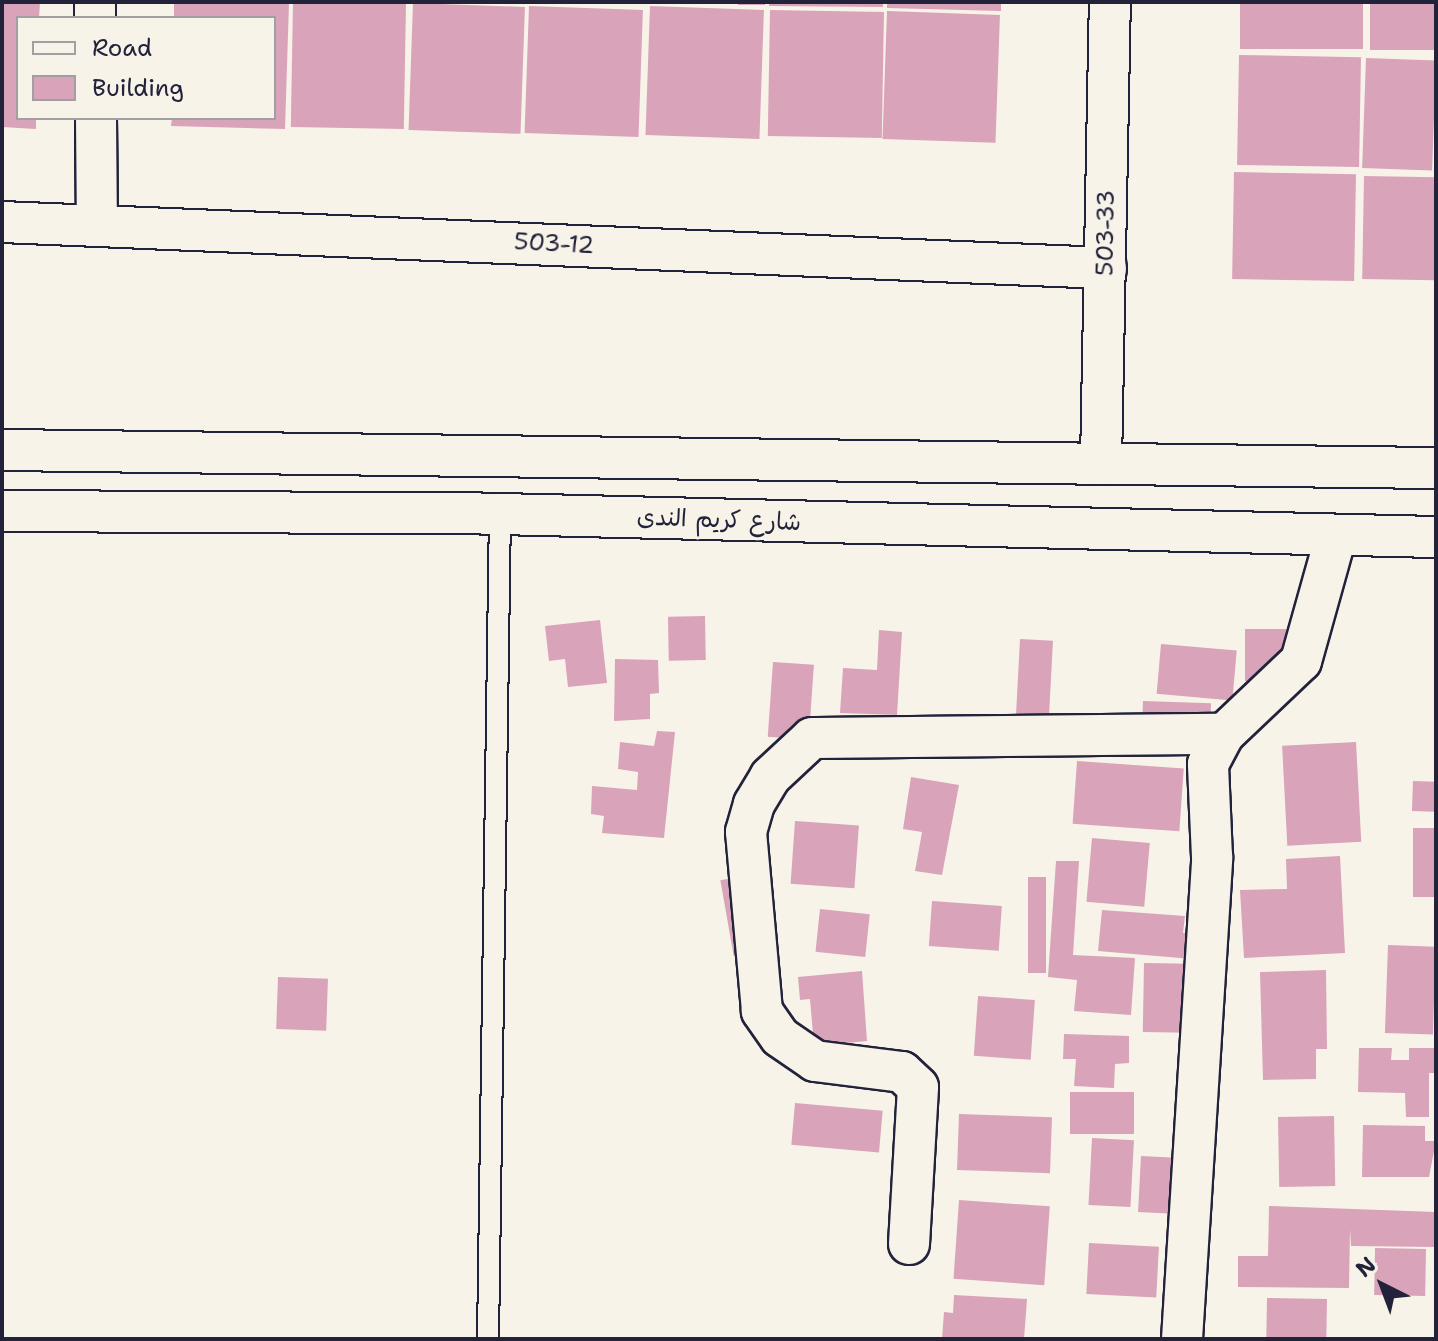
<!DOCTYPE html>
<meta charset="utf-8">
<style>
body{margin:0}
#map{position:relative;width:1438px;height:1341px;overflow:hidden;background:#f7f3e8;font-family:"Shantell Sans","Playpen Sans Arabic",sans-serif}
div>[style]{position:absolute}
.building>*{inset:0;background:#d9a3b9;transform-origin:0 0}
.roads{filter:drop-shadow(2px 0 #22223b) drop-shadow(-2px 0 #22223b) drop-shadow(0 2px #22223b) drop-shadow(0 -2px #22223b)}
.lane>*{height:20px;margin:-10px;padding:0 10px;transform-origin:10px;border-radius:10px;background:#f7f3e8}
.street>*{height:40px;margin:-20px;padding:0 20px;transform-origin:20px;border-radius:20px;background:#f7f3e8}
span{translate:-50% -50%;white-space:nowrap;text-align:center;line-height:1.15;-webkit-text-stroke:6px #f7f3e8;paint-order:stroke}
.street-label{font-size:24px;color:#22223b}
.frame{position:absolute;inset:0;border:4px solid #22223b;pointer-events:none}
.legend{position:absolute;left:16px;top:16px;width:260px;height:104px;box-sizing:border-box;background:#f7f3e8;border:2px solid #a29fa3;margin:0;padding:10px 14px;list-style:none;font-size:24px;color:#22223b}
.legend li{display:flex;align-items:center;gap:16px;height:40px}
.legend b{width:40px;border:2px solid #a29fa3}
.north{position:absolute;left:1342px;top:1245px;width:80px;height:80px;-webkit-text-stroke:6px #f7f3e8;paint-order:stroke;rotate:318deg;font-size:22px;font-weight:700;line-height:32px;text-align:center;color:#22223b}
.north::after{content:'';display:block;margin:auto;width:28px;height:36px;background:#22223b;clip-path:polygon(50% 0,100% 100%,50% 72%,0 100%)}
</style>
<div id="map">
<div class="building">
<div style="clip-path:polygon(2px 2px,40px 2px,39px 18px,18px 18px,18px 118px,36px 118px,36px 129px,2px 127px)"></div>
<div style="clip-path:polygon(174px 2px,289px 3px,285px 129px,171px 126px,172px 118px,274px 118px,274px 18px,174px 18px)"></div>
<div style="left:293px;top:2px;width:113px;height:125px;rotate:1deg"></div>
<div style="left:738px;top:2px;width:27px;height:3px"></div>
<div style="clip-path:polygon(769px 2px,883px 2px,883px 7px,769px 6px)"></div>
<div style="clip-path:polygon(887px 2px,1001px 2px,1001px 11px,887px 8px)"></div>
<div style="left:1240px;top:2px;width:123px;height:47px"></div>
<div style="left:1370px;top:2px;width:66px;height:48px"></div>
<div style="left:413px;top:3px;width:112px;height:127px;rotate:2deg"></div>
<div style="left:529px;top:6px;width:114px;height:127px;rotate:2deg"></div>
<div style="left:650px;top:6px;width:114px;height:129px;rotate:2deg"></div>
<div style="left:770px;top:10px;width:114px;height:126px;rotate:1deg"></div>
<div style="left:887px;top:11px;width:113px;height:128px;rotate:2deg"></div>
<div style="left:1239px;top:55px;width:122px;height:110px;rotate:1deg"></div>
<div style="left:1366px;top:58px;width:70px;height:110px;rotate:2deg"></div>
<div style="left:1234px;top:172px;width:122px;height:107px;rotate:1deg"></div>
<div style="left:1364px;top:176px;width:72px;height:103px;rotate:1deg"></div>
<div style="left:705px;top:616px;width:44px;height:37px;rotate:89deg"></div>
<div style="clip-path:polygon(600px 620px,607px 683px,568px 687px,565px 659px,549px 661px,545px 626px)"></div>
<div style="left:1245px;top:629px;width:41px;height:52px"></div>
<div style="clip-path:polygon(879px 630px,902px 632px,897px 715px,840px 713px,843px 668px,877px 670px)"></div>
<div style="left:1020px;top:639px;width:33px;height:83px;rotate:3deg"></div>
<div style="left:1161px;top:644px;width:76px;height:50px;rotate:5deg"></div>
<div style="clip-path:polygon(615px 659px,658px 660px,659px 693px,650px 694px,650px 719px,614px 721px)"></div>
<div style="left:773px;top:662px;width:41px;height:75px;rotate:4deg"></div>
<div style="left:1143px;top:701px;width:68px;height:26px;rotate:2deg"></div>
<div style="clip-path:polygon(657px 731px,675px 732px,664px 838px,602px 833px,604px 816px,591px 814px,592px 786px,637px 790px,638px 772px,618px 769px,620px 742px,654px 746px)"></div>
<div style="left:1356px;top:742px;width:100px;height:74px;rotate:87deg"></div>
<div style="left:1077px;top:761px;width:107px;height:63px;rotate:4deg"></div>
<div style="clip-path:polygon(911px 777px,959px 785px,942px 875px,915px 871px,922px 832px,903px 829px)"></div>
<div style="left:1413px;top:781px;width:23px;height:30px;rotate:2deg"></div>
<div style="left:795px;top:821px;width:64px;height:63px;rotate:4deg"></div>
<div style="left:1413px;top:828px;width:23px;height:69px"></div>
<div style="left:1092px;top:838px;width:58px;height:64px;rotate:5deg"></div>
<div style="clip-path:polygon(1340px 856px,1345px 953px,1244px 958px,1240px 890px,1287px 889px,1286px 859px)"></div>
<div style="clip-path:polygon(1056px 861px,1079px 861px,1073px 955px,1135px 958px,1131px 1015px,1074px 1011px,1077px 980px,1048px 977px)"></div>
<div style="left:745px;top:876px;width:77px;height:25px;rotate:80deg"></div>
<div style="left:1028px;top:877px;width:18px;height:96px"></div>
<div style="left:932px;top:901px;width:70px;height:45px;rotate:4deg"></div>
<div style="left:820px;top:909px;width:50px;height:43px;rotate:6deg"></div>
<div style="clip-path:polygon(1102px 910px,1185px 916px,1183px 933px,1195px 933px,1192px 959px,1098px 951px)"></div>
<div style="left:1388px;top:945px;width:48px;height:88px;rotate:2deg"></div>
<div style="left:1144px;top:963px;width:46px;height:69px;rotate:1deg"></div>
<div style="clip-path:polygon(1326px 970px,1327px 1049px,1316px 1049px,1316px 1079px,1263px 1080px,1260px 972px)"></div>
<div style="clip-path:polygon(862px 971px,867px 1041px,814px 1046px,810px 999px,800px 1000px,798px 977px)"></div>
<div style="left:278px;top:977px;width:50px;height:52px;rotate:2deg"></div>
<div style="left:978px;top:996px;width:57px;height:60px;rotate:4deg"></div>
<div style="clip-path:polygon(1064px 1034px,1129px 1036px,1129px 1063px,1115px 1064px,1114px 1088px,1074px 1086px,1076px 1059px,1063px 1059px)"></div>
<div style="clip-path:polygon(1359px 1048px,1392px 1048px,1391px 1060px,1409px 1060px,1409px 1048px,1436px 1048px,1436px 1073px,1429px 1073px,1429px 1117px,1406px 1117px,1405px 1093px,1358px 1092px)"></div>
<div style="left:1070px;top:1092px;width:64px;height:42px"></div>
<div style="left:795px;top:1103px;width:88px;height:42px;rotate:5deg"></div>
<div style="left:959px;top:1114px;width:93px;height:56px;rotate:2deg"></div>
<div style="left:1334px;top:1116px;width:70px;height:56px;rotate:89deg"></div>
<div style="clip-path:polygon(1363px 1125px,1425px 1126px,1425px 1141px,1436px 1141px,1429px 1177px,1362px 1177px)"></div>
<div style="left:1092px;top:1138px;width:42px;height:67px;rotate:3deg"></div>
<div style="left:1141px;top:1156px;width:40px;height:56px;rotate:3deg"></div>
<div style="left:959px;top:1200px;width:91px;height:79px;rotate:4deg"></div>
<div style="clip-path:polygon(1269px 1206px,1436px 1212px,1436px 1247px,1351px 1246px,1350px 1229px,1349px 1288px,1238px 1287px,1238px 1256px,1268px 1256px)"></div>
<div style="left:1089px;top:1243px;width:70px;height:51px;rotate:3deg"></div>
<div style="left:1375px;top:1248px;width:51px;height:47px;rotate:1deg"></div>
<div style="clip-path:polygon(954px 1295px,1027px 1299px,1024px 1339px,942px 1339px,944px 1312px,953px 1313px)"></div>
<div style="left:1267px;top:1298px;width:60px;height:41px;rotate:1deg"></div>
</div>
<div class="roads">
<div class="lane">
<div style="left:488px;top:1339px;width:825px;rotate:-89.17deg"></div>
</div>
<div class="street">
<div style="left:95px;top:2px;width:16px;rotate:90deg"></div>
<div style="left:96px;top:118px;width:106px;rotate:89.5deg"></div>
<div style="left:2px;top:222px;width:1105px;rotate:2.39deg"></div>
<div style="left:2px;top:450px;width:1434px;rotate:0.72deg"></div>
<div style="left:1101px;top:463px;width:461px;rotate:-88.9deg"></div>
<div style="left:2px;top:511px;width:498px;rotate:0.3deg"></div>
<div style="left:500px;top:514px;width:936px;rotate:1.41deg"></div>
<div style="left:909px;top:1244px;width:157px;rotate:-86.7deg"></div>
<div style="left:918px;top:1087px;width:22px;rotate:-137deg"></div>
<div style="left:902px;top:1072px;width:88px;rotate:-172.8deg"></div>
<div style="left:815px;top:1061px;width:42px;rotate:-145.6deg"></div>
<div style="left:780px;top:1037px;width:32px;rotate:-125deg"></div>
<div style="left:762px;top:1011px;width:180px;rotate:-95.1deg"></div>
<div style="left:746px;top:832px;width:29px;rotate:-74deg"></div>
<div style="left:754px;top:804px;width:31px;rotate:-59deg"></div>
<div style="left:770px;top:777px;width:57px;rotate:-42.9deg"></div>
<div style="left:812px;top:738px;width:412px;rotate:-0.6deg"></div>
<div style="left:1182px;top:1339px;width:483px;rotate:-86.4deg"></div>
<div style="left:1212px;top:857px;width:93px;rotate:-92.5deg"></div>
<div style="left:1208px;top:764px;width:34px;rotate:-62deg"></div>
<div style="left:1224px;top:734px;width:106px;rotate:-43.5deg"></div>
<div style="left:1301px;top:661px;width:130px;rotate:-74.4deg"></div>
</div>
</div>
<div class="street-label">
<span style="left:1106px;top:233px;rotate:-89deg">503-33</span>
<span style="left:554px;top:244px;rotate:3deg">503-12</span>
<span style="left:719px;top:520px;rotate:2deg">شارع كريم الندى</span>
</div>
<div class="frame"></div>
<ul class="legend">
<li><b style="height:10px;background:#f7f3e8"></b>Road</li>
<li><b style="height:22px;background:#d9a3b9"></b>Building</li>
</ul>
<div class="north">N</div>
</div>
